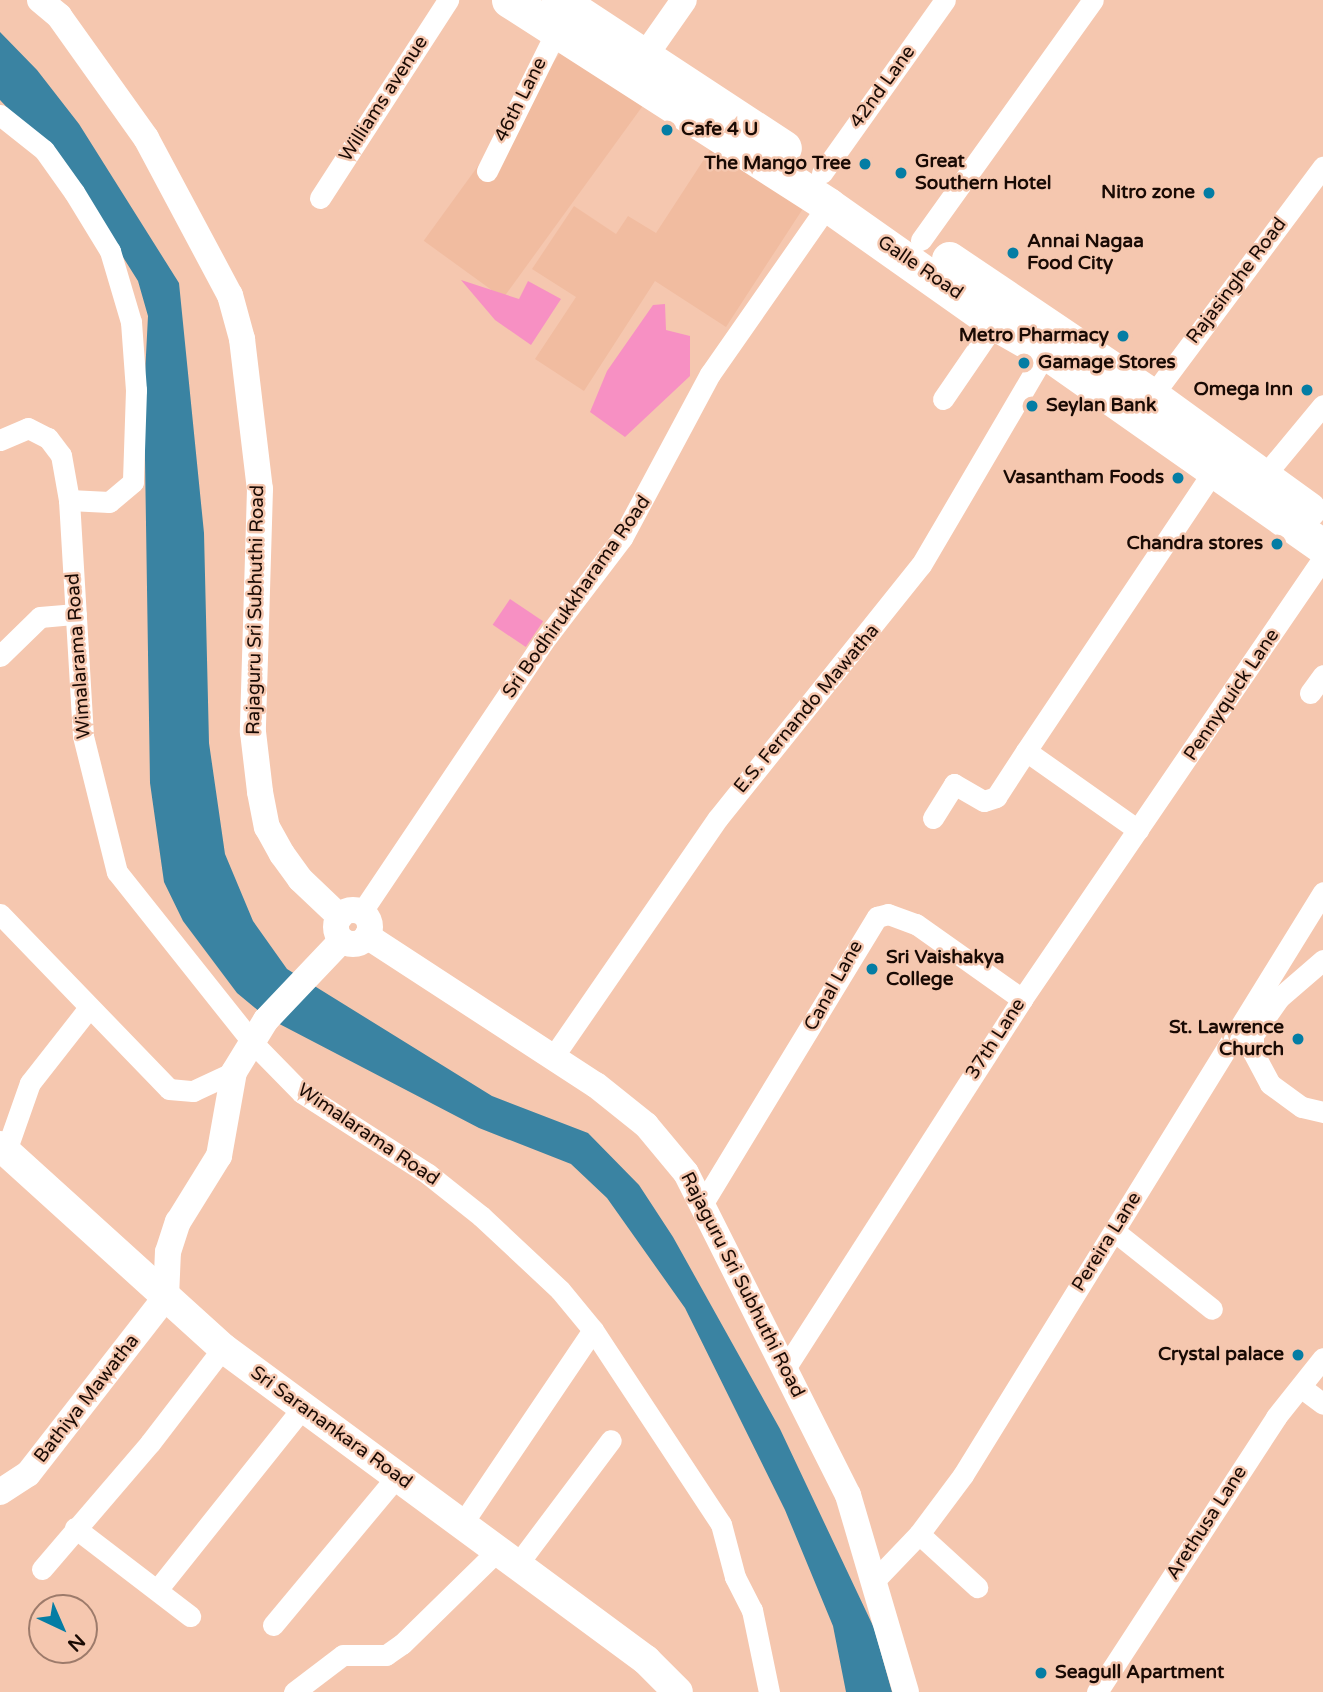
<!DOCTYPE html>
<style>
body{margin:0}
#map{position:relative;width:1323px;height:1692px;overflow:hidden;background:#f5c7af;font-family:"Varela Round",sans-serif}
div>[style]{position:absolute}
.built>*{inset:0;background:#f1bca0;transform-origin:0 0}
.green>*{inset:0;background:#f790c3;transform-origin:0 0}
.water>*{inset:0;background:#3a83a2}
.minor>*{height:21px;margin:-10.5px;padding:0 10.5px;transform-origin:10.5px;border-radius:10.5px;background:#fff}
.tertiary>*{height:26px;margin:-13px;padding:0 13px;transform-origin:13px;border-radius:13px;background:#fff}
.tertiary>.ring{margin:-13px;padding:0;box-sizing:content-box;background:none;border:26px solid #fff;border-radius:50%}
.secondary>*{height:30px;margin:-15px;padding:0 15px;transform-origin:15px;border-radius:15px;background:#fff}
.trunk>*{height:35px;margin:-17.5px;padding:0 17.5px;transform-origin:17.5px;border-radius:17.5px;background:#fff}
.dots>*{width:19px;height:19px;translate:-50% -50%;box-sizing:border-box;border:4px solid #f5c7af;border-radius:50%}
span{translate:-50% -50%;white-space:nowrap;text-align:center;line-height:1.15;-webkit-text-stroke:5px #f5c7af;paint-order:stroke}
.street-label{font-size:19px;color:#190a04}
.poi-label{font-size:19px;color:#190a04;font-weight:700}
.left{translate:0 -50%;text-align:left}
.right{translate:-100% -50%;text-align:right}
.north{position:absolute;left:28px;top:1594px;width:70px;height:70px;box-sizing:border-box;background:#f5c7af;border:2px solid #9d7b6b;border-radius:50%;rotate:136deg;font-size:19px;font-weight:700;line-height:28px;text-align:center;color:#190a04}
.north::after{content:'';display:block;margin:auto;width:24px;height:32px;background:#047da4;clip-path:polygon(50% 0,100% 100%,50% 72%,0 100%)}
</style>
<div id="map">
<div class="built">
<div style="left:563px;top:49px;width:98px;height:237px;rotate:36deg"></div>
<div style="clip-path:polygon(712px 147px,804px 207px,726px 327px,655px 281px,584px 391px,535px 359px,576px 297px,532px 269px,574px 206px,616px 234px,628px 216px,656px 233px)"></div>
</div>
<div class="green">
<div style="clip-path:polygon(461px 280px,519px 299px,528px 281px,561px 299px,531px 345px,495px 320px)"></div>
<div style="clip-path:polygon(665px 304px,666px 330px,690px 336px,690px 376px,625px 437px,590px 412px,607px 371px,653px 305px)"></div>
<div style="left:510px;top:599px;width:40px;height:31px;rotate:34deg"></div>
</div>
<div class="water">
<div style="clip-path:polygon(0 32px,37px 70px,79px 124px,179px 283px,204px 533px,209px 743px,225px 854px,253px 921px,287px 969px,492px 1096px,588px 1133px,639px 1185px,673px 1237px,780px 1429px,874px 1628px,892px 1692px,846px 1692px,833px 1626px,785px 1510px,685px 1308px,607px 1198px,571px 1164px,479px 1128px,266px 1017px,237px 993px,183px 921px,164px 882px,150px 783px,144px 394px,148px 316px,138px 281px,72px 176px,0 100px)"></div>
</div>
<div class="minor">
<div style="left:0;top:115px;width:56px;rotate:38.5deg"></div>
<div style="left:44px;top:150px;width:52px;rotate:54.5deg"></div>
<div style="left:74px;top:192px;width:69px;rotate:58.6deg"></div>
<div style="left:110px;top:251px;width:74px;rotate:73.5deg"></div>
<div style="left:131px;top:322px;width:68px;rotate:85.8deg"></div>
<div style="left:136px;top:390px;width:92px;rotate:91.9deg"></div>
<div style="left:133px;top:482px;width:31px;rotate:140deg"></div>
<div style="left:109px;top:502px;width:40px;rotate:-177.1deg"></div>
<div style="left:487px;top:171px;width:157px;rotate:-63.6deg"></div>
<div style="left:822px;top:173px;width:212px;rotate:-54.6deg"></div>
<div style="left:320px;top:198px;width:236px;rotate:-57.1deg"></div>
<div style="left:921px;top:240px;width:295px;rotate:-54.4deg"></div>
<div style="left:1152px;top:396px;width:286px;rotate:-53.3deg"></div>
<div style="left:943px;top:399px;width:92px;rotate:-55.6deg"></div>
<div style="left:0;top:440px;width:30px;rotate:-23deg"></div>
<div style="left:28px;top:428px;width:22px;rotate:27deg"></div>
<div style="left:48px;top:438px;width:21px;rotate:53deg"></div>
<div style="left:61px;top:455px;width:46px;rotate:79.9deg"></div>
<div style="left:69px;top:500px;width:236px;rotate:86.6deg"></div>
<div style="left:83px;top:736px;width:140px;rotate:76deg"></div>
<div style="left:117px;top:872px;width:217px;rotate:51.5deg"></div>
<div style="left:252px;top:1042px;width:71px;rotate:45.6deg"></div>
<div style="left:302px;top:1093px;width:150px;rotate:32.7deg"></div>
<div style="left:428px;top:1174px;width:68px;rotate:38.4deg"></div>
<div style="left:481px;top:1216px;width:108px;rotate:43.1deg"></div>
<div style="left:560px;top:1290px;width:52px;rotate:50.5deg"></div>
<div style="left:593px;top:1330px;width:232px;rotate:56.6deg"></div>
<div style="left:721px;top:1524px;width:55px;rotate:75.2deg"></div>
<div style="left:735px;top:1577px;width:37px;rotate:63deg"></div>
<div style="left:752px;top:1610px;width:84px;rotate:78.3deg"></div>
<div style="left:1264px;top:476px;width:92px;rotate:-50.3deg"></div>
<div style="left:0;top:656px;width:56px;rotate:-44.3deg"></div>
<div style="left:40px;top:617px;width:36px;rotate:-5deg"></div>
<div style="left:1310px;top:693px;width:22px;rotate:-54deg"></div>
<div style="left:933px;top:818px;width:40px;rotate:-58deg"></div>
<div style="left:954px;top:784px;width:34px;rotate:30deg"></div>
<div style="left:984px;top:801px;width:13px;rotate:-18deg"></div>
<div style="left:996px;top:797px;width:55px;rotate:-56.9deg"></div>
<div style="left:1138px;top:830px;width:137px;rotate:-144.8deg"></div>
<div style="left:1026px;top:751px;width:338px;rotate:-56.2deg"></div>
<div style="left:361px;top:913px;width:326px;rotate:-56.1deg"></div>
<div style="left:543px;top:642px;width:131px;rotate:-52.8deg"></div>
<div style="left:622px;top:538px;width:186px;rotate:-61.8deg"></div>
<div style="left:710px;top:374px;width:206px;rotate:-55.1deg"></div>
<div style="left:0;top:914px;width:243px;rotate:46deg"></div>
<div style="left:169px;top:1089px;width:24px;rotate:5deg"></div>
<div style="left:193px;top:1091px;width:45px;rotate:-24.9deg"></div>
<div style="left:1323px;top:960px;width:58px;rotate:139.2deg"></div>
<div style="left:1279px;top:998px;width:45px;rotate:125.1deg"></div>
<div style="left:1253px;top:1035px;width:17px;rotate:90deg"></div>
<div style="left:1253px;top:1052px;width:36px;rotate:62deg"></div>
<div style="left:1270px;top:1084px;width:39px;rotate:36deg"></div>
<div style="left:1302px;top:1107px;width:22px;rotate:13deg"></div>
<div style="left:553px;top:1057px;width:290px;rotate:-55.4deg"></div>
<div style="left:718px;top:818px;width:324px;rotate:-51.3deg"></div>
<div style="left:921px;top:565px;width:247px;rotate:-59.6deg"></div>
<div style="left:6px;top:1151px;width:72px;rotate:-70.6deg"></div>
<div style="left:30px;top:1083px;width:94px;rotate:-51.9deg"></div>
<div style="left:703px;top:1203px;width:335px;rotate:-58.7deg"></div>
<div style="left:877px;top:917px;width:11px;rotate:-15deg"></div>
<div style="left:888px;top:914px;width:30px;rotate:20deg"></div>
<div style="left:916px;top:924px;width:130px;rotate:35.3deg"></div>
<div style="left:1114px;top:1231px;width:125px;rotate:38.5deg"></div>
<div style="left:786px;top:1367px;width:437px;rotate:-57.3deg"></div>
<div style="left:1022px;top:999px;width:534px;rotate:-55.68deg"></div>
<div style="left:1302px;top:1388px;width:26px;rotate:37deg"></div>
<div style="left:462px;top:1524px;width:234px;rotate:-56deg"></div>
<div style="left:75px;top:1528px;width:145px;rotate:37.4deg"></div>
<div style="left:919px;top:1534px;width:79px;rotate:42.4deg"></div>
<div style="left:517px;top:1565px;width:156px;rotate:-53.1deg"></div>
<div style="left:42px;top:1569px;width:166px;rotate:-49.4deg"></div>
<div style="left:150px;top:1443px;width:120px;rotate:-52.5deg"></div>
<div style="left:874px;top:1581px;width:65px;rotate:-46.2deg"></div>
<div style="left:919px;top:1534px;width:74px;rotate:-53.3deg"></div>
<div style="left:963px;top:1475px;width:685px;rotate:-58.3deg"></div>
<div style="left:157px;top:1590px;width:234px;rotate:-51.4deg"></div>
<div style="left:273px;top:1625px;width:194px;rotate:-50.2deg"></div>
<div style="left:294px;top:1692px;width:61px;rotate:-37.1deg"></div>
<div style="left:343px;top:1655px;width:43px"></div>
<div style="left:386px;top:1655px;width:19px;rotate:-35deg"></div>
<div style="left:402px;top:1644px;width:132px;rotate:-44.4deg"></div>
<div style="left:1097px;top:1692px;width:328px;rotate:-56.9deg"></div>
<div style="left:1276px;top:1417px;width:75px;rotate:-51.5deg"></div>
</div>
<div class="tertiary">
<div style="left:40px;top:0;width:25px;rotate:40deg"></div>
<div style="left:59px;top:16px;width:150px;rotate:54.5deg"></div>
<div style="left:146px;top:138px;width:178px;rotate:61.9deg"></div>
<div style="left:230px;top:295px;width:46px;rotate:74.7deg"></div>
<div style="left:242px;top:339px;width:151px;rotate:83.2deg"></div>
<div style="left:260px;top:489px;width:243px;rotate:91.7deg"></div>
<div style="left:253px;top:732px;width:60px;rotate:83.3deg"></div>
<div style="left:260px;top:792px;width:36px;rotate:79deg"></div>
<div style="left:267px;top:827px;width:31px;rotate:61deg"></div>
<div style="left:282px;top:854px;width:31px;rotate:54deg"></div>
<div style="left:300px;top:879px;width:55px;rotate:43.5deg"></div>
<div style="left:635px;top:70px;width:85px;rotate:-55deg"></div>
<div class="ring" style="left:336px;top:910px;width:8px;height:8px"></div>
<div style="left:367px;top:936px;width:273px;rotate:33.1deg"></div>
<div style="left:596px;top:1085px;width:64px;rotate:38.7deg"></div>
<div style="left:646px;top:1125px;width:62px;rotate:50.2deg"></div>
<div style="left:686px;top:1173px;width:360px;rotate:63.3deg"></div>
<div style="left:848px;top:1495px;width:205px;rotate:73.6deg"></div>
<div style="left:0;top:1492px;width:33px;rotate:-33deg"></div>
<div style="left:28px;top:1474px;width:224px;rotate:-52.1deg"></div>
<div style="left:166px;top:1297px;width:45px;rotate:-87.5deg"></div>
<div style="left:168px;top:1252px;width:32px;rotate:-72deg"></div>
<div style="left:178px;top:1222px;width:78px;rotate:-58.2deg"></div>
<div style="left:219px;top:1156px;width:85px;rotate:-79.9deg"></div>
<div style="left:234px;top:1072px;width:61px;rotate:-58.4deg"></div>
<div style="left:266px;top:1020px;width:110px;rotate:-46.5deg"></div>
</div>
<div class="secondary">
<div style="left:0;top:1146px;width:301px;rotate:42.2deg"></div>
<div style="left:223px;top:1348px;width:526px;rotate:36.41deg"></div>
<div style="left:646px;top:1660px;width:45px;rotate:45deg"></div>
</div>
<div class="trunk">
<div style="left:509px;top:0;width:379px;rotate:32.7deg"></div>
<div style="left:828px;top:205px;width:204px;rotate:35.2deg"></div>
<div style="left:995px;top:323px;width:59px;rotate:29.6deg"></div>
<div style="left:1046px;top:352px;width:339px;rotate:35.1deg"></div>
<div style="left:559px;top:0;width:269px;rotate:33.3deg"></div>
<div style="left:949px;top:259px;width:245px;rotate:34deg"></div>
<div style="left:1152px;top:396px;width:193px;rotate:35.9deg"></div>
</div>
<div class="dots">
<div style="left:667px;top:130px;background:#047da4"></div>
<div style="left:865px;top:164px;background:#047da4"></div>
<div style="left:901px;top:173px;background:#047da4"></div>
<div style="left:1209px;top:193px;background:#047da4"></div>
<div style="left:1013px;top:253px;background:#047da4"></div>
<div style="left:1123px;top:336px;background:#047da4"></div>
<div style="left:1024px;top:363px;background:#047da4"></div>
<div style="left:1307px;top:390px;background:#047da4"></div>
<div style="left:1032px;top:406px;background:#047da4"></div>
<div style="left:1178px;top:478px;background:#047da4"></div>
<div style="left:1277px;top:544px;background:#047da4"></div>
<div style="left:872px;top:969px;background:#047da4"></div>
<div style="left:1298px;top:1039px;background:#047da4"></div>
<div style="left:1298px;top:1355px;background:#047da4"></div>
<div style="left:1041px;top:1673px;background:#047da4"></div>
</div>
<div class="street-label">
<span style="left:883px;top:87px;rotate:-54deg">42nd Lane</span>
<span style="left:384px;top:99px;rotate:-57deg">Williams avenue</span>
<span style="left:521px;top:100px;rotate:-63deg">46th Lane</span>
<span style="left:920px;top:268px;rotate:34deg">Galle Road</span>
<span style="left:1237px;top:281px;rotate:-53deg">Rajasinghe Road</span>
<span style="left:577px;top:597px;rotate:-55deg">Sri Bodhirukkharama Road</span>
<span style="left:256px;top:610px;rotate:-89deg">Rajaguru Sri Subhuthi Road</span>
<span style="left:79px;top:656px;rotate:-94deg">Wimalarama Road</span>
<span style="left:1232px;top:695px;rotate:-56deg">Pennyquick Lane</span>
<span style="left:807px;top:709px;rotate:-50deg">E.S. Fernando Mawatha</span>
<span style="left:834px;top:986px;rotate:-61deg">Canal Lane</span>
<span style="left:996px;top:1039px;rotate:-57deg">37th Lane</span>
<span style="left:368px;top:1135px;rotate:34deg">Wimalarama Road</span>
<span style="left:1107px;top:1242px;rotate:-58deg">Pereira Lane</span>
<span style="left:742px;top:1285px;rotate:63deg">Rajaguru Sri Subhuthi Road</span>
<span style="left:87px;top:1399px;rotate:-52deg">Bathiya Mawatha</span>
<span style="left:331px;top:1428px;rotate:36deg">Sri Saranankara Road</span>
<span style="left:1207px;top:1523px;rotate:-57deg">Arethusa Lane</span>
</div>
<div class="poi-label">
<span class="left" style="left:681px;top:130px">Cafe 4 U</span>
<span class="left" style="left:915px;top:173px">Great<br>Southern Hotel</span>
<span class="right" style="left:851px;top:164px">The Mango Tree</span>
<span class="right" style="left:1195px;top:193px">Nitro zone</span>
<span class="left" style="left:1027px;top:253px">Annai Nagaa<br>Food City</span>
<span class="right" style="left:1109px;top:336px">Metro Pharmacy</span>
<span class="left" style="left:1038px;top:363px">Gamage Stores</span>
<span class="right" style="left:1293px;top:390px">Omega Inn</span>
<span class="left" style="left:1046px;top:406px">Seylan Bank</span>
<span class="right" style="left:1164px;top:478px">Vasantham Foods</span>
<span class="right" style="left:1263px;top:544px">Chandra stores</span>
<span class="left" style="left:886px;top:969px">Sri Vaishakya<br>College</span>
<span class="right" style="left:1284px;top:1039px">St. Lawrence<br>Church</span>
<span class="right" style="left:1284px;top:1355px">Crystal palace</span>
<span class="left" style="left:1055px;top:1673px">Seagull Apartment</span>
</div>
<div class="north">N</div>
</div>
